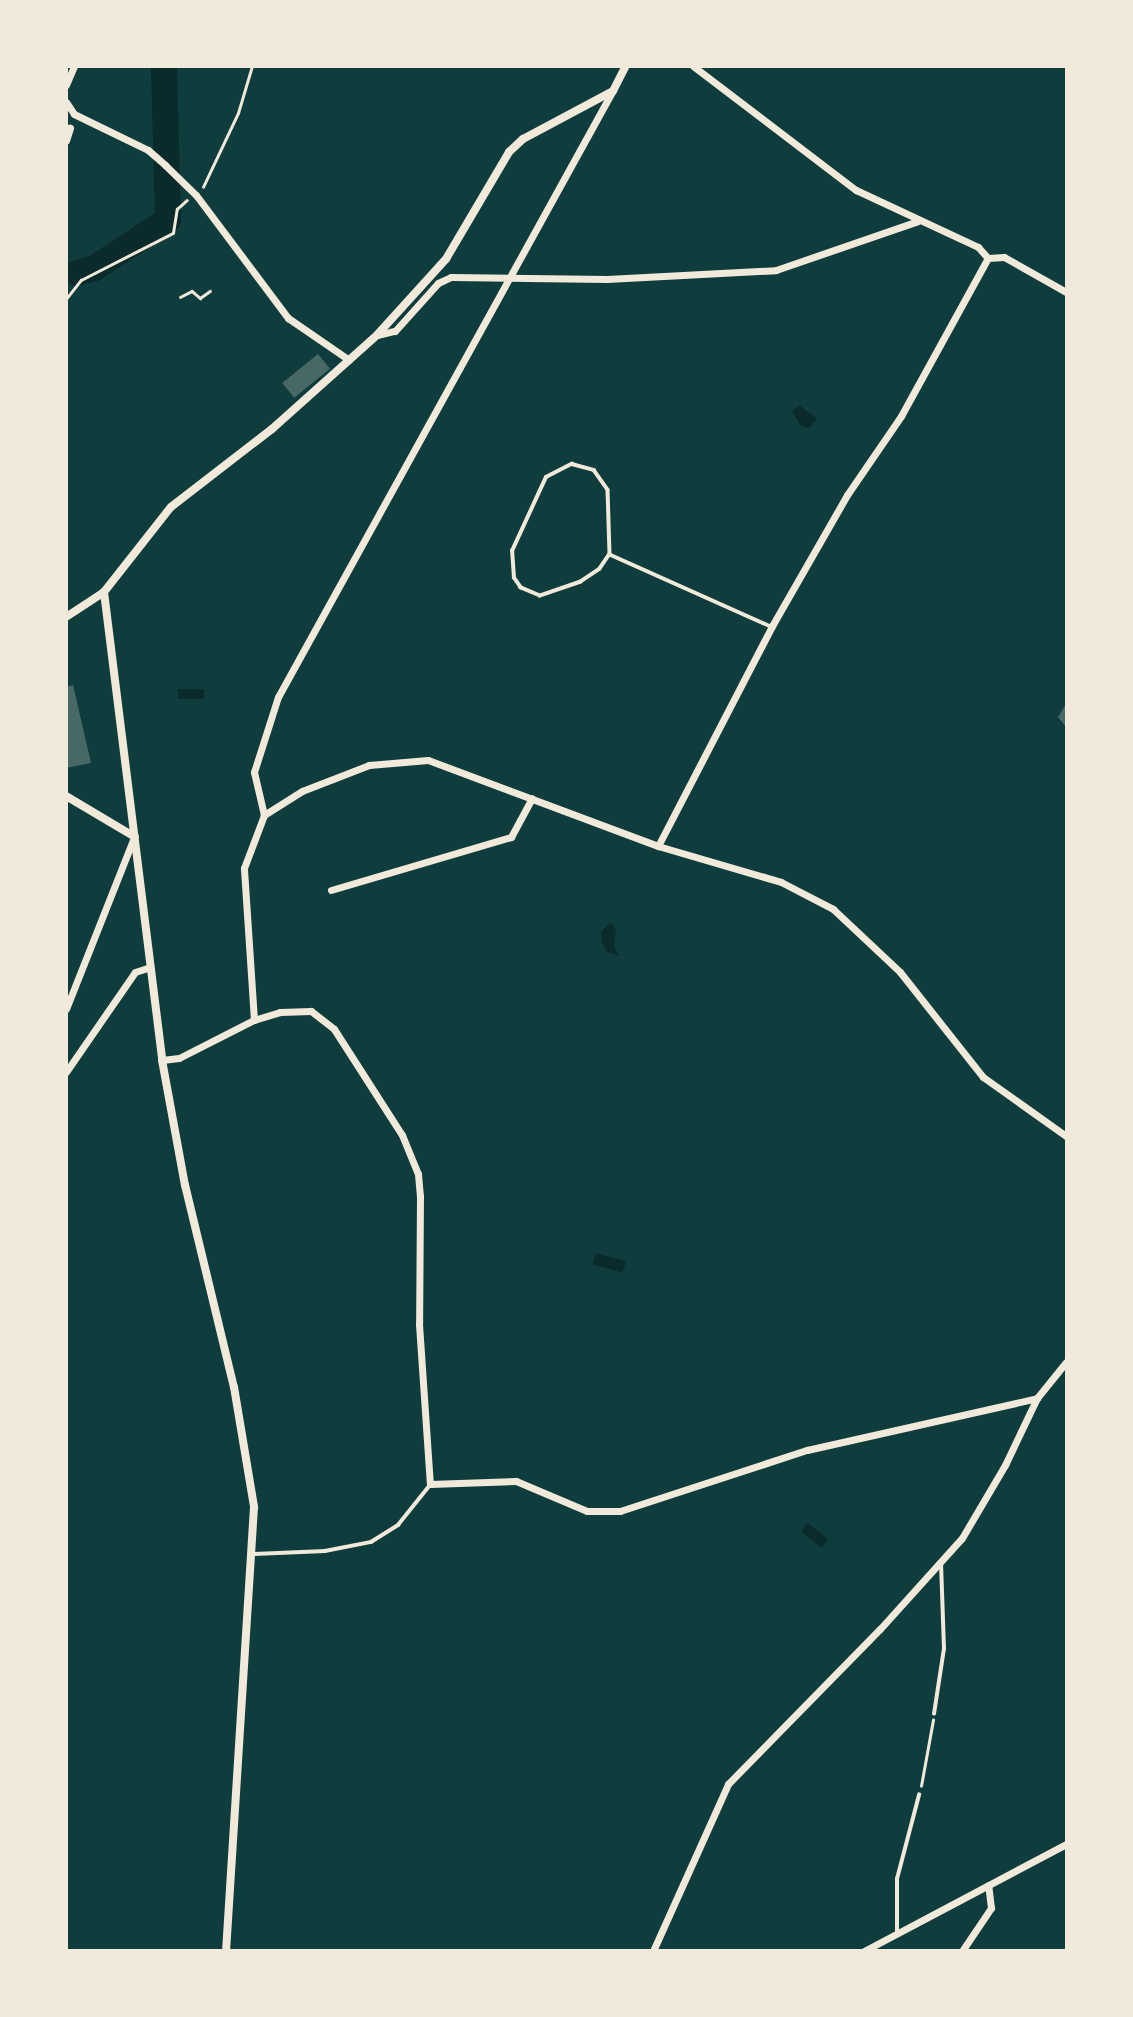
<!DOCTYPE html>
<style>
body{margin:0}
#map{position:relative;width:1133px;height:2017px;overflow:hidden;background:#0f3d3e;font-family:"Sofia Sans Condensed",sans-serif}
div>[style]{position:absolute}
.water>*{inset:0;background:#0a2a2b;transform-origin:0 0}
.river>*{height:26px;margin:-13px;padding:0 13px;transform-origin:13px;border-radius:13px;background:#0a2a2b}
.building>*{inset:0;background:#486865;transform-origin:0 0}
.path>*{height:2.5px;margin:-1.25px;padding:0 1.25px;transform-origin:1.25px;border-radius:1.25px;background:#f1e9da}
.service>*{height:3.5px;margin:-1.75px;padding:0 1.75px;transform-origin:1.75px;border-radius:1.75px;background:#f1e9da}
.minor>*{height:7px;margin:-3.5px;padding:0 3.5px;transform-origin:3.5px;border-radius:3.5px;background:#f1e9da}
.tertiary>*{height:8px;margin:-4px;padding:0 4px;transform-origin:4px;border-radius:4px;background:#f1e9da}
span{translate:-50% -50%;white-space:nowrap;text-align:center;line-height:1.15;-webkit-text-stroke:5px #f1e9da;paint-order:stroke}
.frame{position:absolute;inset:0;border:68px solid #f1e9da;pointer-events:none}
</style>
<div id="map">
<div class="water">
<div style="clip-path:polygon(799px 405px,817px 419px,809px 428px,801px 426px,792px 412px)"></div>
<div style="left:204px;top:689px;width:10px;height:26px;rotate:90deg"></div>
<div style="clip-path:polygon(610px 923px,616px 929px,614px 947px,620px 956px,607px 952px,602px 943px,601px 932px)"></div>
<div style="left:596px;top:1253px;width:31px;height:12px;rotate:15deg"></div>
<div style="left:808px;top:1523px;width:26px;height:11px;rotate:39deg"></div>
</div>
<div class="river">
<div style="left:77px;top:273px;width:19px;rotate:-16deg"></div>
<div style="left:95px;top:268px;width:87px;rotate:-33.3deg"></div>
<div style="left:168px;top:220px;width:154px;rotate:-91.5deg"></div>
</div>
<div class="building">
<div style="left:318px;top:354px;width:19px;height:46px;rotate:51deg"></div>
<div style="clip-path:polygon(73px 685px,91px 763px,66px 768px,66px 687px)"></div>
<div style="clip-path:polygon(1066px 704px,1066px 727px,1058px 717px)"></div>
</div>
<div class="path">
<div style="left:203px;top:187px;width:82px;rotate:-64.7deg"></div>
<div style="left:238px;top:113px;width:49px;rotate:-73.4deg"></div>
<div style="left:180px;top:297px;width:13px;rotate:-27deg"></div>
<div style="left:192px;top:291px;width:11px;rotate:41deg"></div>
<div style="left:200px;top:298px;width:12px;rotate:-35deg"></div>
<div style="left:66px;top:299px;width:24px;rotate:-52deg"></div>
<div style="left:81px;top:280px;width:103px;rotate:-27.1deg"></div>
<div style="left:173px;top:233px;width:24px;rotate:-81deg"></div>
<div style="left:177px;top:209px;width:13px;rotate:-42deg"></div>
<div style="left:921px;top:1786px;width:67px;rotate:-79.7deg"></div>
</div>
<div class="service">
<div style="left:572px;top:464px;width:23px;rotate:15deg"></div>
<div style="left:594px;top:470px;width:24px;rotate:55deg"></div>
<div style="left:608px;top:490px;width:64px;rotate:88.2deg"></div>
<div style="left:610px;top:554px;width:18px;rotate:124deg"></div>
<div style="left:600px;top:569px;width:23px;rotate:146deg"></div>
<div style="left:581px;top:582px;width:43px;rotate:161.1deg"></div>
<div style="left:540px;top:596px;width:21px;rotate:-157deg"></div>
<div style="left:521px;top:588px;width:12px;rotate:-125deg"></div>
<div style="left:514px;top:578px;width:27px;rotate:-94deg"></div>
<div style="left:512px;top:551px;width:81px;rotate:-65.3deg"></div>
<div style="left:546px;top:477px;width:29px;rotate:-27deg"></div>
<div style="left:611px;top:555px;width:174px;rotate:24.1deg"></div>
<div style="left:254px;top:1554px;width:71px;rotate:-2.4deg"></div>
<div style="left:325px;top:1551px;width:47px;rotate:-11.1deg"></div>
<div style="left:371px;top:1542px;width:32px;rotate:-32deg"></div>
<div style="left:398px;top:1525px;width:51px;rotate:-51.3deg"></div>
<div style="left:934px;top:1714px;width:66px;rotate:-81.3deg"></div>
<div style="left:944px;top:1649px;width:86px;rotate:-92deg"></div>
<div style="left:897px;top:1933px;width:54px;rotate:-90deg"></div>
<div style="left:897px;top:1879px;width:87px;rotate:-75.3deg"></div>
</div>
<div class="minor">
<div style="left:693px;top:66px;width:205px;rotate:37.3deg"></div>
<div style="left:856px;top:190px;width:135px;rotate:25deg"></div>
<div style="left:978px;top:247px;width:15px;rotate:48deg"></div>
<div style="left:66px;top:85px;width:21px;rotate:-67deg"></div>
<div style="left:66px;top:102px;width:14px;rotate:56deg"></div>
<div style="left:74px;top:114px;width:82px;rotate:25.9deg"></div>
<div style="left:148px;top:150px;width:23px;rotate:41deg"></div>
<div style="left:165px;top:165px;width:43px;rotate:44.1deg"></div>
<div style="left:196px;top:195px;width:154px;rotate:53.2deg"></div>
<div style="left:288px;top:318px;width:74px;rotate:34.5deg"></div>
<div style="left:988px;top:258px;width:16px;rotate:-4deg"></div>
<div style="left:1004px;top:257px;width:71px;rotate:29.4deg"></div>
<div style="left:377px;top:335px;width:18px;rotate:-13deg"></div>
<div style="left:395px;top:331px;width:64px;rotate:-48.1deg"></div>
<div style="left:438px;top:283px;width:14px;rotate:-25deg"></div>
<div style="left:451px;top:277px;width:156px;rotate:0.7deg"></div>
<div style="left:607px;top:279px;width:169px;rotate:-3deg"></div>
<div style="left:776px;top:270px;width:150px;rotate:-19deg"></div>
<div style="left:264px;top:815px;width:44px;rotate:-103.1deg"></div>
<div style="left:254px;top:772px;width:79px;rotate:-72.3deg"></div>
<div style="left:278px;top:697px;width:691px;rotate:-61.1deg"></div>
<div style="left:658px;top:846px;width:248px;rotate:-62.6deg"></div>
<div style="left:772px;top:626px;width:151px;rotate:-60.2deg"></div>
<div style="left:847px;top:495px;width:96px;rotate:-55.6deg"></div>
<div style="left:901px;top:416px;width:180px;rotate:-61.2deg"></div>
<div style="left:331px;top:890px;width:188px;rotate:-16.4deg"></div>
<div style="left:511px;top:837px;width:44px;rotate:-61.7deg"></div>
<div style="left:66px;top:1009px;width:185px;rotate:-68.4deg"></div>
<div style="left:254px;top:1020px;width:152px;rotate:-93.8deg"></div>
<div style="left:244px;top:868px;width:57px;rotate:-69.3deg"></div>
<div style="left:264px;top:815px;width:45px;rotate:-32.3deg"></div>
<div style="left:302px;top:791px;width:72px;rotate:-21.2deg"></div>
<div style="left:369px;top:765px;width:59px;rotate:-4.8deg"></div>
<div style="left:428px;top:760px;width:246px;rotate:20.5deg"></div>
<div style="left:658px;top:846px;width:128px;rotate:16.3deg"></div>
<div style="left:781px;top:882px;width:59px;rotate:27.4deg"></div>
<div style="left:833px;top:909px;width:92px;rotate:43.2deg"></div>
<div style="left:900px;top:972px;width:134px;rotate:51.7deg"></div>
<div style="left:983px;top:1077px;width:102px;rotate:35.4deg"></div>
<div style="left:162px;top:1060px;width:17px;rotate:-7deg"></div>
<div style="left:179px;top:1058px;width:84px;rotate:-26.9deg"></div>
<div style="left:254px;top:1020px;width:27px;rotate:-17deg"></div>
<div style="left:280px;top:1012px;width:31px;rotate:-2deg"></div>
<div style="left:311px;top:1011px;width:29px;rotate:38deg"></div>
<div style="left:334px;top:1029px;width:126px;rotate:57.3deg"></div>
<div style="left:402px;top:1135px;width:42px;rotate:67.7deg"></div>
<div style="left:418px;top:1174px;width:22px;rotate:85deg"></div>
<div style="left:420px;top:1196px;width:128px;rotate:90.4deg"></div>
<div style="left:419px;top:1324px;width:160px;rotate:86.1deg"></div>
<div style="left:430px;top:1484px;width:86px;rotate:-2deg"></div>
<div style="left:516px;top:1481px;width:77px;rotate:22.9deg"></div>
<div style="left:587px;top:1511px;width:33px"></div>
<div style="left:620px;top:1511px;width:197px;rotate:-18.1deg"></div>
<div style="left:807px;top:1450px;width:236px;rotate:-12.7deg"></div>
<div style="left:66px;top:1072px;width:121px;rotate:-55.4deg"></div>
<div style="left:135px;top:972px;width:16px;rotate:-18deg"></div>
<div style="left:653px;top:1951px;width:183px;rotate:-65.8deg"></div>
<div style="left:728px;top:1784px;width:217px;rotate:-45.6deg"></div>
<div style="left:880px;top:1629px;width:122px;rotate:-48deg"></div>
<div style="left:962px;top:1538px;width:85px;rotate:-59.5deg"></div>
<div style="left:1005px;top:1465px;width:74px;rotate:-64.5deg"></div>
<div style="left:1037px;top:1398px;width:46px;rotate:-51.1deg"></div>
<div style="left:864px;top:1951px;width:229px;rotate:-27.9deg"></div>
<div style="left:962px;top:1951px;width:52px;rotate:-56deg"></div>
<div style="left:991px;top:1908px;width:23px;rotate:-97deg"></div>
</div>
<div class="tertiary">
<div style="left:66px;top:141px;width:13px;rotate:-72deg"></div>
<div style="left:104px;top:592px;width:472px;rotate:82.9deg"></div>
<div style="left:162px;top:1060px;width:127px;rotate:79.6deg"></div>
<div style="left:185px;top:1185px;width:208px;rotate:76.4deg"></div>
<div style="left:234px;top:1387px;width:122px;rotate:80.5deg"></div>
<div style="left:254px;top:1507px;width:445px;rotate:93.6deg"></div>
<div style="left:66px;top:617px;width:45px;rotate:-33.3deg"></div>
<div style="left:104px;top:592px;width:108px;rotate:-51.8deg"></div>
<div style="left:171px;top:507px;width:128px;rotate:-37.7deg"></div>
<div style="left:272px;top:429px;width:141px;rotate:-41.8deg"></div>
<div style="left:377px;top:335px;width:103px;rotate:-47.8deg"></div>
<div style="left:446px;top:259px;width:124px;rotate:-59.5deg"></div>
<div style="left:509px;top:152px;width:19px;rotate:-43deg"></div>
<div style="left:523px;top:139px;width:102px;rotate:-28.1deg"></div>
<div style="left:613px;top:91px;width:28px;rotate:-63deg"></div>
<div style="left:66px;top:796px;width:80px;rotate:30.7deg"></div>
</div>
<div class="frame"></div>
</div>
